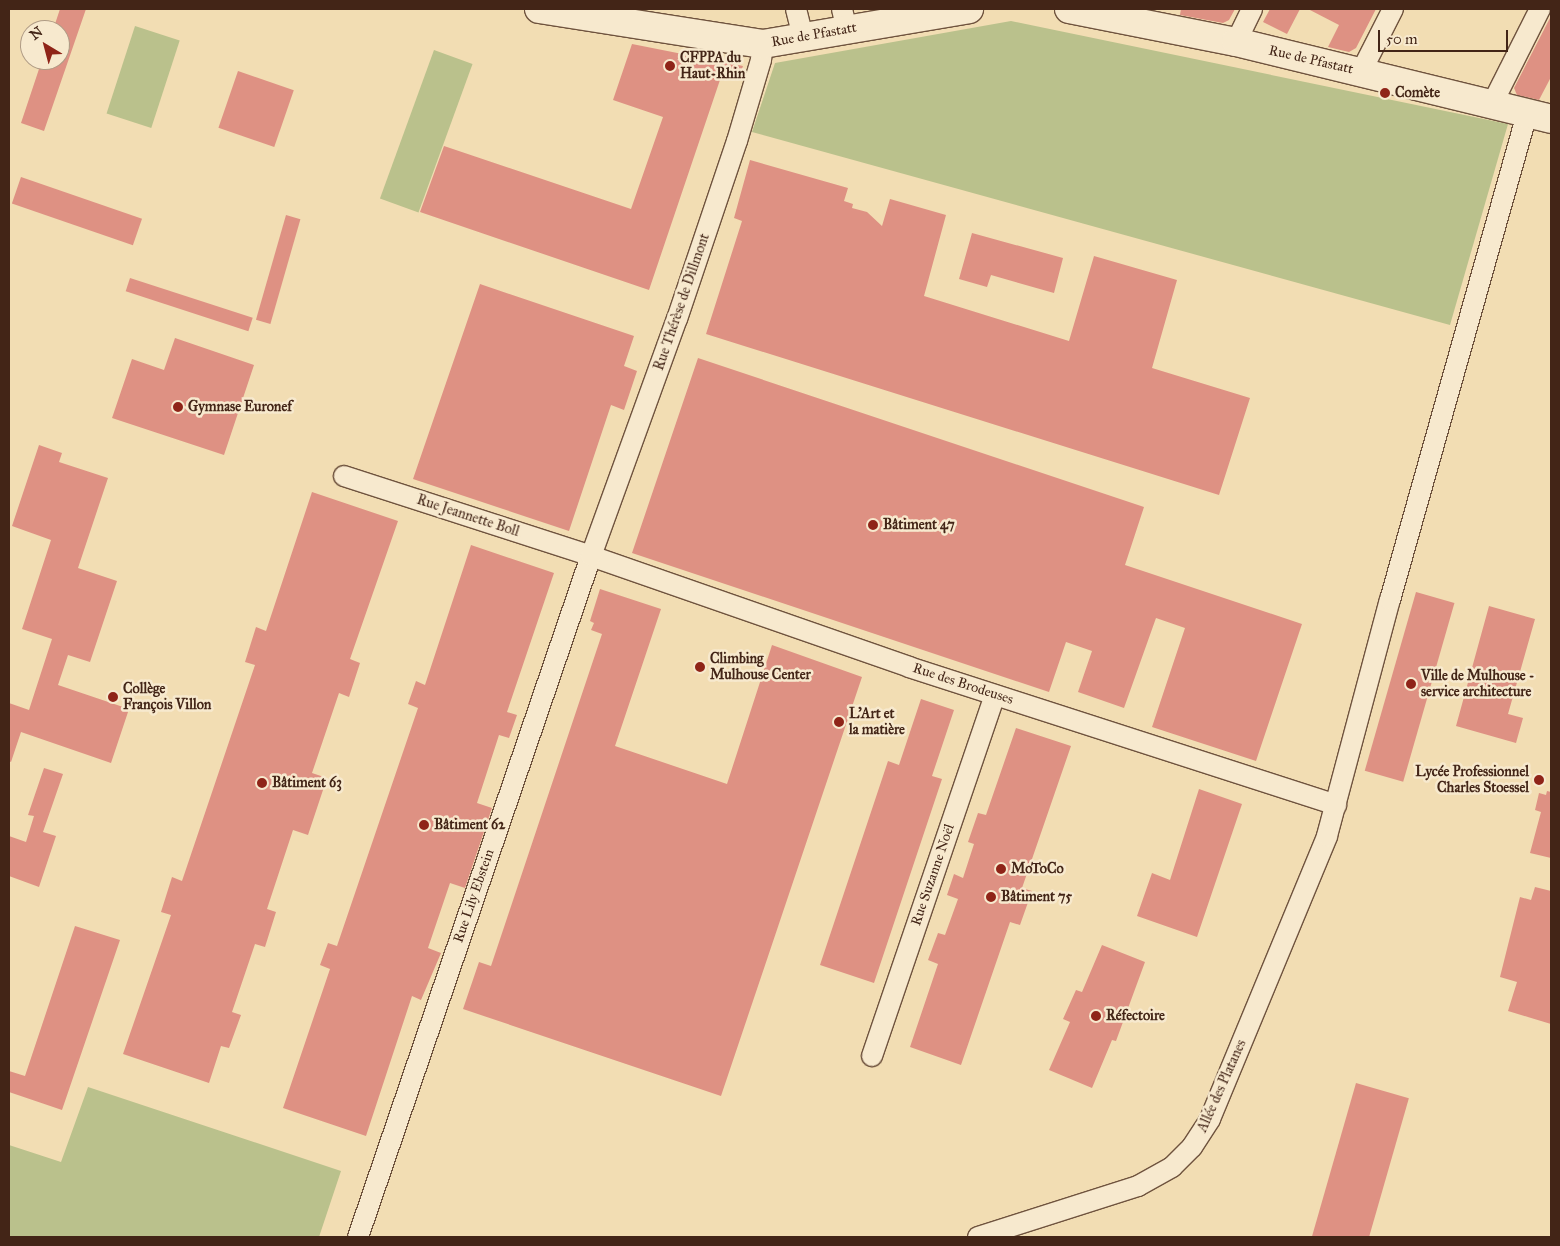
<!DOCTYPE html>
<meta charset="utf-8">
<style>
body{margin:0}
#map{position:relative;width:1560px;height:1246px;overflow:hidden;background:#f2ddb3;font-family:"IM FELL Great Primer",serif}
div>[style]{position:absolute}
.green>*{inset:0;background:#bac18c;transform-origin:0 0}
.building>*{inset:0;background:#de9183;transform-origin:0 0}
.roads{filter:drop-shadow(1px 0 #6f533e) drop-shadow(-1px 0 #6f533e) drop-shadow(0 1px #6f533e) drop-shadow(0 -1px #6f533e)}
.street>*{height:20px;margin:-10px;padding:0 10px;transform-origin:10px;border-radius:10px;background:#f7e9ce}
.secondary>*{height:28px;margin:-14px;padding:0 14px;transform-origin:14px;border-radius:14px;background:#f7e9ce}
.dots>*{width:14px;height:14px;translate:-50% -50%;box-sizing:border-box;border:2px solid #f7e9ce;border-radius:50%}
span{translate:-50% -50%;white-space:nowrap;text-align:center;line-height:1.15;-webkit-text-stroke:5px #f7e9ce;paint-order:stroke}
.street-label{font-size:14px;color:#432517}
.poi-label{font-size:14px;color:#432517;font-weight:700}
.left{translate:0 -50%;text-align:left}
.right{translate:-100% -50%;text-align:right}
.frame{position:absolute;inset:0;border:10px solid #432517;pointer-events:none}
.north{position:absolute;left:20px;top:20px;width:50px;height:50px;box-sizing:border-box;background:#f7e9ce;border:1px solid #af9b85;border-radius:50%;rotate:323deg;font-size:14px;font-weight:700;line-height:20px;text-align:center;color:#432517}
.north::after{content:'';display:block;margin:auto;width:18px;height:22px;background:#8f2418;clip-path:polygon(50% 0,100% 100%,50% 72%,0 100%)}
.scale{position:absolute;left:1378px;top:30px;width:130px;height:22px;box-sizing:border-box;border:2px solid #432517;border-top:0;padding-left:6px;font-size:15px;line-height:18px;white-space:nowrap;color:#432517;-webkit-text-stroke:4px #f7e9ce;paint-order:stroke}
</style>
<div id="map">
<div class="green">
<div style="clip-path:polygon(1011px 21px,1508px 124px,1450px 325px,752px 132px,775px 63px)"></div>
<div style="left:135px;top:26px;width:47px;height:92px;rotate:18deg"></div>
<div style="left:434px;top:50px;width:41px;height:158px;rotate:20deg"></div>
<div style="clip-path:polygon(88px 1087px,341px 1171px,319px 1237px,9px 1237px,9px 1145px,61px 1162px)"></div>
</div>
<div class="building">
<div style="clip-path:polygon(60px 9px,86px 9px,44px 131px,21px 123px,42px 60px,60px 60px,60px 30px,53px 30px)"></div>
<div style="clip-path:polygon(1181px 9px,1235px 9px,1229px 20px,1223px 23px,1180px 15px)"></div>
<div style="clip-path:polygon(1270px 9px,1300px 9px,1287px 34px,1263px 22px)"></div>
<div style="clip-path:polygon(1308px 9px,1376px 9px,1356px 48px,1349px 52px,1328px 47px,1339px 25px)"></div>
<div style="clip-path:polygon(1551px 16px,1551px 77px,1539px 100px,1517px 95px,1514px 88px)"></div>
<div style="clip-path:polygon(632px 44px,743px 66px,738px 79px,722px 74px,649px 290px,420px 212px,444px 146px,631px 209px,663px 117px,613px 100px)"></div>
<div style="left:238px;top:71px;width:59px;height:60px;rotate:19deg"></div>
<div style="clip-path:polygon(750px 160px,848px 188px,844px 201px,853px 204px,852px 208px,867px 212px,882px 226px,890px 199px,946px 215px,924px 296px,1069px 341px,1094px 256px,1177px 280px,1152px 368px,1250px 398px,1219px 495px,706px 334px,742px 221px,734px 218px)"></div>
<div style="left:21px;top:177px;width:128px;height:28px;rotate:19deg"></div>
<div style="left:286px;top:215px;width:15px;height:109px;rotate:16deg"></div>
<div style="clip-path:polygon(972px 233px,1063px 258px,1054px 293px,991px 275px,987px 287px,959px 279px)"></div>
<div style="left:130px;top:278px;width:129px;height:14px;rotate:18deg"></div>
<div style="clip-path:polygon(480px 284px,634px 336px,624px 366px,637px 371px,624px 410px,611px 405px,569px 531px,413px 479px)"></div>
<div style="clip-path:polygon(175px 338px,254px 365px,224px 455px,112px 418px,132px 359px,164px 370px)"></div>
<div style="clip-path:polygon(698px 358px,1144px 507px,1125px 565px,1302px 624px,1256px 761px,1152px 727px,1185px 628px,1156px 618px,1124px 708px,1078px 692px,1092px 651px,1066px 642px,1049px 692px,632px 553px)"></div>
<div style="clip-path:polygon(39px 445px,62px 453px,59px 462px,108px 478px,78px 568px,117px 581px,90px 662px,68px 655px,58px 685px,129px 709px,111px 763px,21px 732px,11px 762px,9px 761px,9px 703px,29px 710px,52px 639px,22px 629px,51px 540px,12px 526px)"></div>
<div style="clip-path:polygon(312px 492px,398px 521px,350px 659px,360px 663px,349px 697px,339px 693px,312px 773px,327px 778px,308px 835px,293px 830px,267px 909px,276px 912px,265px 947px,255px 944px,232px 1012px,241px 1015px,229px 1048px,221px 1046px,209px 1083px,123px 1054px,171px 915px,161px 912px,172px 877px,182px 881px,255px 665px,245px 662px,256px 627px,266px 631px)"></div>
<div style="clip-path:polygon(471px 545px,554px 573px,507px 712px,517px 715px,509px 738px,499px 735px,477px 803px,492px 808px,465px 888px,450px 883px,428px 948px,441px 953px,421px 1000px,412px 996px,366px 1136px,283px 1108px,330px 969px,320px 965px,328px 943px,337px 946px,418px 708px,408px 704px,416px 681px,425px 685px)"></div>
<div style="clip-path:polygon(600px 589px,661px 609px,615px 746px,727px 784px,772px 645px,862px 677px,721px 1096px,463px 1009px,479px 962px,491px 966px,602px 634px,591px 630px,594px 623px,590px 621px)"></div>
<div style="left:1416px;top:592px;width:40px;height:186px;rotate:16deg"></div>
<div style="clip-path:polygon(1489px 606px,1535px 619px,1508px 714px,1523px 718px,1516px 743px,1456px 726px)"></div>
<div style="clip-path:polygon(921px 699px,954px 710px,932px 776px,942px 779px,874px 983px,820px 965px,888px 761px,899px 765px)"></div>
<div style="clip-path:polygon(1016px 728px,1071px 746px,1022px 888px,1032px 891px,1020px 925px,1010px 922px,961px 1065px,910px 1047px,938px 964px,928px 960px,938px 933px,945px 935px,958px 899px,947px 895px,954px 874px,963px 878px,974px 844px,968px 842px,978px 813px,986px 815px)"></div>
<div style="clip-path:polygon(44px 768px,63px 774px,43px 832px,56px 836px,39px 887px,9px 876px,9px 836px,26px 842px,34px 816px,28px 815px)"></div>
<div style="clip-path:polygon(1199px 789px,1242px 804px,1197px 937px,1137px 916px,1152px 873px,1170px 880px)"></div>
<div style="clip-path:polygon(1547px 791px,1551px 792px,1551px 858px,1530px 853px,1541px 812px,1535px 810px,1539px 793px,1546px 795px)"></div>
<div style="clip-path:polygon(1535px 887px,1551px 891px,1551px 1024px,1508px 1011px,1517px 982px,1500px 977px,1520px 897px,1531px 900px)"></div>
<div style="clip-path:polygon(75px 926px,120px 940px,62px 1110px,9px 1092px,9px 1071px,25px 1076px)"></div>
<div style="clip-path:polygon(1102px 945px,1145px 962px,1116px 1041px,1112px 1040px,1092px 1088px,1049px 1070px,1070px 1022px,1063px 1019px,1076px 990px,1082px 992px)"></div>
<div style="left:1356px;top:1083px;width:55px;height:160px;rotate:16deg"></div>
</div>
<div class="roads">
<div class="street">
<div style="left:796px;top:9px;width:29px;rotate:76deg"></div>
<div style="left:842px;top:9px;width:22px;rotate:77deg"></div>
<div style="left:1236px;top:42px;width:37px;rotate:-64deg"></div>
<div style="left:1361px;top:72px;width:71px;rotate:-63.1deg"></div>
<div style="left:1491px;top:106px;width:109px;rotate:-63.2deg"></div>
<div style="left:344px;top:476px;width:260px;rotate:17.9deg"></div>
<div style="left:591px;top:556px;width:337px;rotate:19.2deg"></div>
<div style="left:909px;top:667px;width:449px;rotate:17.9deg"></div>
<div style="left:872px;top:1056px;width:381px;rotate:-71.2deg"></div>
<div style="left:358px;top:1237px;width:720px;rotate:-71.11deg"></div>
<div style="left:591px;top:556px;width:252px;rotate:-70.1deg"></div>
<div style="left:677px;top:319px;width:188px;rotate:-71.4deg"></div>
<div style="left:737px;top:141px;width:84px;rotate:-73.5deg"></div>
<div style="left:761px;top:60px;width:16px;rotate:-83deg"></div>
<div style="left:978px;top:1237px;width:168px;rotate:-17.7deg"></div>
<div style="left:1138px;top:1186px;width:39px;rotate:-29deg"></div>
<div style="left:1172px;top:1167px;width:28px;rotate:-45deg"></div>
<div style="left:1192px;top:1147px;width:33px;rotate:-57deg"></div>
<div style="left:1210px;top:1119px;width:306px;rotate:-67.5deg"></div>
<div style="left:1327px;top:836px;width:244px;rotate:-75.1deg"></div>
<div style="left:1390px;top:600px;width:505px;rotate:-74.26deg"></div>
</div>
<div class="secondary">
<div style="left:539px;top:9px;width:227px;rotate:8.9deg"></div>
<div style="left:763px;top:44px;width:209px;rotate:-9.6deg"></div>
<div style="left:1069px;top:9px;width:170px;rotate:11.2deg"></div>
<div style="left:1236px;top:42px;width:324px;rotate:13.7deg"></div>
</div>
</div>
<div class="dots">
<div style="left:670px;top:66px;background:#8f2418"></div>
<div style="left:1385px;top:93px;background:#8f2418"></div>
<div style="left:178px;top:407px;background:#8f2418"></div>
<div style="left:873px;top:525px;background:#8f2418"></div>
<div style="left:700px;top:667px;background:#8f2418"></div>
<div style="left:1411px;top:684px;background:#8f2418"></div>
<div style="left:113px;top:697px;background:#8f2418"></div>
<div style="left:839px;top:722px;background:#8f2418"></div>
<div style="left:1539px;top:780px;background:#8f2418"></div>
<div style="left:262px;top:783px;background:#8f2418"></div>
<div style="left:424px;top:825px;background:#8f2418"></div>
<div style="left:1001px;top:869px;background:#8f2418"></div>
<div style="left:991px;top:897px;background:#8f2418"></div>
<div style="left:1096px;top:1016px;background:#8f2418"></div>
</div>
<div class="street-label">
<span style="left:814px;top:35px;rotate:-10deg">Rue de Pfastatt</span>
<span style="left:1311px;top:60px;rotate:13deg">Rue de Pfastatt</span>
<span style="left:682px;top:302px;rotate:-71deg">Rue Thérèse de Dillmont</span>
<span style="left:468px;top:516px;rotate:18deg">Rue Jeannette Boll</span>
<span style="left:963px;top:684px;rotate:18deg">Rue des Brodeuses</span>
<span style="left:933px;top:875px;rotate:-71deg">Rue Suzanne Noël</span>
<span style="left:474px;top:896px;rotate:-71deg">Rue Lily Ebstein</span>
<span style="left:1222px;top:1086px;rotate:-66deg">Allée des Platanes</span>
</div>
<div class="poi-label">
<span class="left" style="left:680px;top:66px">CFPPA du<br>Haut-Rhin</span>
<span class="left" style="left:1395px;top:93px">Comète</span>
<span class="left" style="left:188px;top:407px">Gymnase Euronef</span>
<span class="left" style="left:883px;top:525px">Bâtiment 47</span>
<span class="left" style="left:710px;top:667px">Climbing<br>Mulhouse Center</span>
<span class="left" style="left:1421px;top:684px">Ville de Mulhouse -<br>service architecture</span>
<span class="left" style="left:123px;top:697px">Collège<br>François Villon</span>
<span class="left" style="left:849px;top:722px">L'Art et<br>la matière</span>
<span class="right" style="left:1529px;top:780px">Lycée Professionnel<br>Charles Stoessel</span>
<span class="left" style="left:272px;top:783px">Bâtiment 63</span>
<span class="left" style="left:434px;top:825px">Bâtiment 62</span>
<span class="left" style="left:1011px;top:869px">MoToCo</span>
<span class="left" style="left:1001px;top:897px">Bâtiment 75</span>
<span class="left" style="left:1106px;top:1016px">Réfectoire</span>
</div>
<div class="frame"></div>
<div class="north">N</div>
<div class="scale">50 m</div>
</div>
